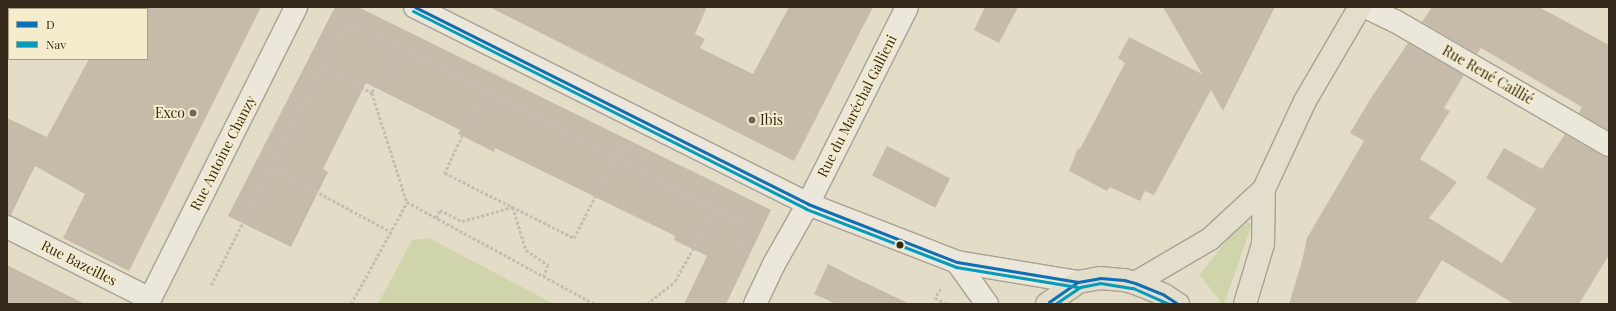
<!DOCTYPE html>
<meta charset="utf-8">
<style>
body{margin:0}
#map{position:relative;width:1616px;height:311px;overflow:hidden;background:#e3ddc8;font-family:"Playfair Display",serif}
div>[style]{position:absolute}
.green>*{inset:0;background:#d0d4aa}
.building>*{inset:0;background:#c6bba9;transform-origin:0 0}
.path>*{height:2.5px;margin-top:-1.25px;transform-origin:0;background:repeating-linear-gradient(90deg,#c3beb1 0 3px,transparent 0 5px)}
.roads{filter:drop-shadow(1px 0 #a7a192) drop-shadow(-1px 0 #a7a192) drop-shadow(0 1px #a7a192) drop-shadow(0 -1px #a7a192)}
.street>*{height:22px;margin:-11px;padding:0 11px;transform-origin:11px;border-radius:11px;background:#ebe7da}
.secondary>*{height:22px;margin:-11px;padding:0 11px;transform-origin:11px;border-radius:11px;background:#ebe7da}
.primary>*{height:22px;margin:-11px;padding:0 11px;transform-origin:11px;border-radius:11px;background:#e3ddcb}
.bus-1>*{height:3px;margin:-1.5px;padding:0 1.5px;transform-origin:1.5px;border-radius:1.5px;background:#0c6fb8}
.bus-2>*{height:3px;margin:-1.5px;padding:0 1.5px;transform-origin:1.5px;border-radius:1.5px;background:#059cbc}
.dots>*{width:11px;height:11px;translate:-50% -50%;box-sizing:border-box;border:2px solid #f5eccd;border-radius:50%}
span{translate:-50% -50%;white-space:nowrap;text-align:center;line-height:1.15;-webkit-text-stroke:4px #f5eccd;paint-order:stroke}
.street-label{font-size:14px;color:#35291b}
.poi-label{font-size:14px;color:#35291b}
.right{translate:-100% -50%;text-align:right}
.left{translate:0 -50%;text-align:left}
.frame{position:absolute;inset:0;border:8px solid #35291b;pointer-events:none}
.legend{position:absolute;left:8px;top:8px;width:140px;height:52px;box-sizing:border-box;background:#f5eccd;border:1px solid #a89e86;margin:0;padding:5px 7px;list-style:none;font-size:12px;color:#35291b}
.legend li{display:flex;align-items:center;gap:8px;height:20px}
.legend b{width:20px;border:1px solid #a89e86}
</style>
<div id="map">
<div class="green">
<div style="clip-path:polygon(1242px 220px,1252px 224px,1224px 304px,1222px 304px,1200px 275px)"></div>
<div style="clip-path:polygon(429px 238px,554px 304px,378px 304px,412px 240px)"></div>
</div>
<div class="building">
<div style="clip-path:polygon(147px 7px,261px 7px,129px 271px,63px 238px,85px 194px,35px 166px,11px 215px,7px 215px,7px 118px,47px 137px,89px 59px,147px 59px)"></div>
<div style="clip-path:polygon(335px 7px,358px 7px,771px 210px,726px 304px,684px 304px,707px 256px,674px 240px,675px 236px,495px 148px,494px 152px,458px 134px,460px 130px,366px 83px,323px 169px,328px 172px,291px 247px,228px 216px)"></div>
<div style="clip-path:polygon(489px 7px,707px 7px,695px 34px,705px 39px,700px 48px,753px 74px,789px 7px,873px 7px,794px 161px)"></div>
<div style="clip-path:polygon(985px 7px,1018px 7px,999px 43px,974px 30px)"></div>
<div style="clip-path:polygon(1163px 7px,1275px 7px,1223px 111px,1211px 90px,1154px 195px,1145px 191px,1140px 201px,1110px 187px,1107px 191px,1069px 171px,1078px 148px,1080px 149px,1125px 63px,1118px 58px,1129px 37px,1202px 74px)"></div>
<div style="clip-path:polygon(1432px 7px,1539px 7px,1609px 45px,1609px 131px,1579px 113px,1582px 107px,1481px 48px,1477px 54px,1422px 22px)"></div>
<div style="clip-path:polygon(1408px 43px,1464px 75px,1444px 108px,1450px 111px,1420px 159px,1457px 182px,1429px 218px,1502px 263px,1536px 209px,1486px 178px,1504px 148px,1542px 169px,1565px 134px,1603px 156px,1609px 157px,1609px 255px,1579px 304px,1514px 304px,1442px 260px,1415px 304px,1289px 304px,1302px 261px,1307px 238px,1364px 141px,1350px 133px,1371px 98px)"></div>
<div style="left:887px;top:146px;width:71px;height:33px;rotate:27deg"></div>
<div style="clip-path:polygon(828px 264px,855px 278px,910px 304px,836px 304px,814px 294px)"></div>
<div style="clip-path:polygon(7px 265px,85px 304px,7px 304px)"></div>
</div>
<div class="path">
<div style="left:395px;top:44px;width:54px;rotate:115.1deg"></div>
<div style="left:372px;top:93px;width:114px;rotate:72.2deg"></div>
<div style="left:322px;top:65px;width:57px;rotate:29.2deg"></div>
<div style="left:484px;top:90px;width:92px;rotate:115.2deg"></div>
<div style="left:445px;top:173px;width:144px;rotate:26.7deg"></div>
<div style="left:574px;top:238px;width:104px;rotate:-63.2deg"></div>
<div style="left:621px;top:145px;width:34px;rotate:27deg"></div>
<div style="left:651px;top:160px;width:2px;rotate:-63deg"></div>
<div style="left:271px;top:167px;width:136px;rotate:28.4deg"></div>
<div style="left:436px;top:218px;width:9px;rotate:-63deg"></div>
<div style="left:440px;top:210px;width:25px;rotate:27deg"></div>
<div style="left:462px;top:221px;width:53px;rotate:-15.4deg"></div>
<div style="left:513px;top:207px;width:45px;rotate:73.2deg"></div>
<div style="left:526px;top:250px;width:27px;rotate:34deg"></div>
<div style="left:548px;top:265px;width:12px;rotate:110deg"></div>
<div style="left:211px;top:285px;width:282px;rotate:-63deg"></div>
<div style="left:339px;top:34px;width:16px;rotate:-38deg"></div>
<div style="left:352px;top:24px;width:18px;rotate:19deg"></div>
<div style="left:369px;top:30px;width:428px;rotate:27.3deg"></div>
<div style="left:749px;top:226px;width:23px;rotate:115deg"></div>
<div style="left:739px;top:247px;width:11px;rotate:27deg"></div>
<div style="left:941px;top:289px;width:11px;rotate:124deg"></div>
<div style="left:935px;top:298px;width:13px;rotate:27deg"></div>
<div style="left:351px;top:304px;width:116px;rotate:-61.2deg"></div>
<div style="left:407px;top:202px;width:214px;rotate:28.5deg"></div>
<div style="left:647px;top:304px;width:36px;rotate:-39deg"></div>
<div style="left:675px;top:281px;width:82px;rotate:-60.9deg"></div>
</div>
<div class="roads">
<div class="street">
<div style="left:1366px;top:7px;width:32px;rotate:26deg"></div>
<div style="left:1395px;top:21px;width:247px;rotate:30.1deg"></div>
<div style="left:7px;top:227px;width:160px;rotate:26.7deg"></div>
<div style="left:150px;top:299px;width:326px;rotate:-63.4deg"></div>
<div style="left:755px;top:304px;width:44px;rotate:-64.6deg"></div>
<div style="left:774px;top:264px;width:69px;rotate:-60.5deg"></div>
<div style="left:808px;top:204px;width:220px;rotate:-63.3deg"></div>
</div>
<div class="secondary">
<div style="left:415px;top:7px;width:440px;rotate:26.6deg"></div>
<div style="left:808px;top:204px;width:160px;rotate:21.3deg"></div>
<div style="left:957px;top:262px;width:123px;rotate:9.4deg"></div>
<div style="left:957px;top:262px;width:52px;rotate:54.5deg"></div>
</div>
<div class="primary">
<div style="left:1135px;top:283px;width:87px;rotate:-30.4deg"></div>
<div style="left:1210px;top:239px;width:74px;rotate:-42.8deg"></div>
<div style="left:1264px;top:189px;width:97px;rotate:-65deg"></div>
<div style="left:1305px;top:101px;width:109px;rotate:-59.7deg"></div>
<div style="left:1047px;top:304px;width:38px;rotate:-35deg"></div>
<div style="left:1078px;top:282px;width:22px;rotate:-10deg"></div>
<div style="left:1100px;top:278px;width:24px;rotate:5deg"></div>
<div style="left:1124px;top:280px;width:11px;rotate:15deg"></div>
<div style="left:1135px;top:283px;width:31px;rotate:22deg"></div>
<div style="left:1164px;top:295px;width:17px;rotate:33deg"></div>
<div style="left:1245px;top:304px;width:63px;rotate:-73.3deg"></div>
<div style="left:1263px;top:244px;width:55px;rotate:-89deg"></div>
</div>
</div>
<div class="bus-1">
<div style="left:415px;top:7px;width:440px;rotate:26.6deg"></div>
<div style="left:808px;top:204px;width:160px;rotate:21.3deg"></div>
<div style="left:957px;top:262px;width:123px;rotate:9.4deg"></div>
<div style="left:1049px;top:302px;width:35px;rotate:-35deg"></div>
<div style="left:1078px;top:282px;width:22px;rotate:-10deg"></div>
<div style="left:1100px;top:278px;width:24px;rotate:5deg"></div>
<div style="left:1124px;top:280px;width:11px;rotate:15deg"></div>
<div style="left:1135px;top:283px;width:31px;rotate:22deg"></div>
<div style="left:1164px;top:295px;width:17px;rotate:33deg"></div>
</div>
<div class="bus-2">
<div style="left:413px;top:11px;width:440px;rotate:26.7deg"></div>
<div style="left:806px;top:209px;width:161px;rotate:21.1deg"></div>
<div style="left:956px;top:267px;width:123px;rotate:9.4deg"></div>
<div style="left:1055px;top:304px;width:30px;rotate:-34deg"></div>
<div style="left:1080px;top:287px;width:20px;rotate:-11deg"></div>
<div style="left:1100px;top:283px;width:33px;rotate:9deg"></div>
<div style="left:1133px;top:288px;width:39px;rotate:24deg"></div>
</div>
<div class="dots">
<div style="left:193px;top:113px;background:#726858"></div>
<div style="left:752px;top:120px;background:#726858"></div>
<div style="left:900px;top:245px;background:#35291b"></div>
</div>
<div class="street-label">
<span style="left:1488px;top:75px;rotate:30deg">Rue René Caillié</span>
<span style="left:857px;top:106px;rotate:-63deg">Rue du Maréchal Gallieni</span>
<span style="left:223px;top:153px;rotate:-63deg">Rue Antoine Chanzy</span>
<span style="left:79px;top:263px;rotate:27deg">Rue Bazeilles</span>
</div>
<div class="poi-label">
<span class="right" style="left:185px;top:113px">Exco</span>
<span class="left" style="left:760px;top:120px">Ibis</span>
</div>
<div class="frame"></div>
<ul class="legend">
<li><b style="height:5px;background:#0c6fb8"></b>D</li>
<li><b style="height:5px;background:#059cbc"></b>Nav</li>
</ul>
</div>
